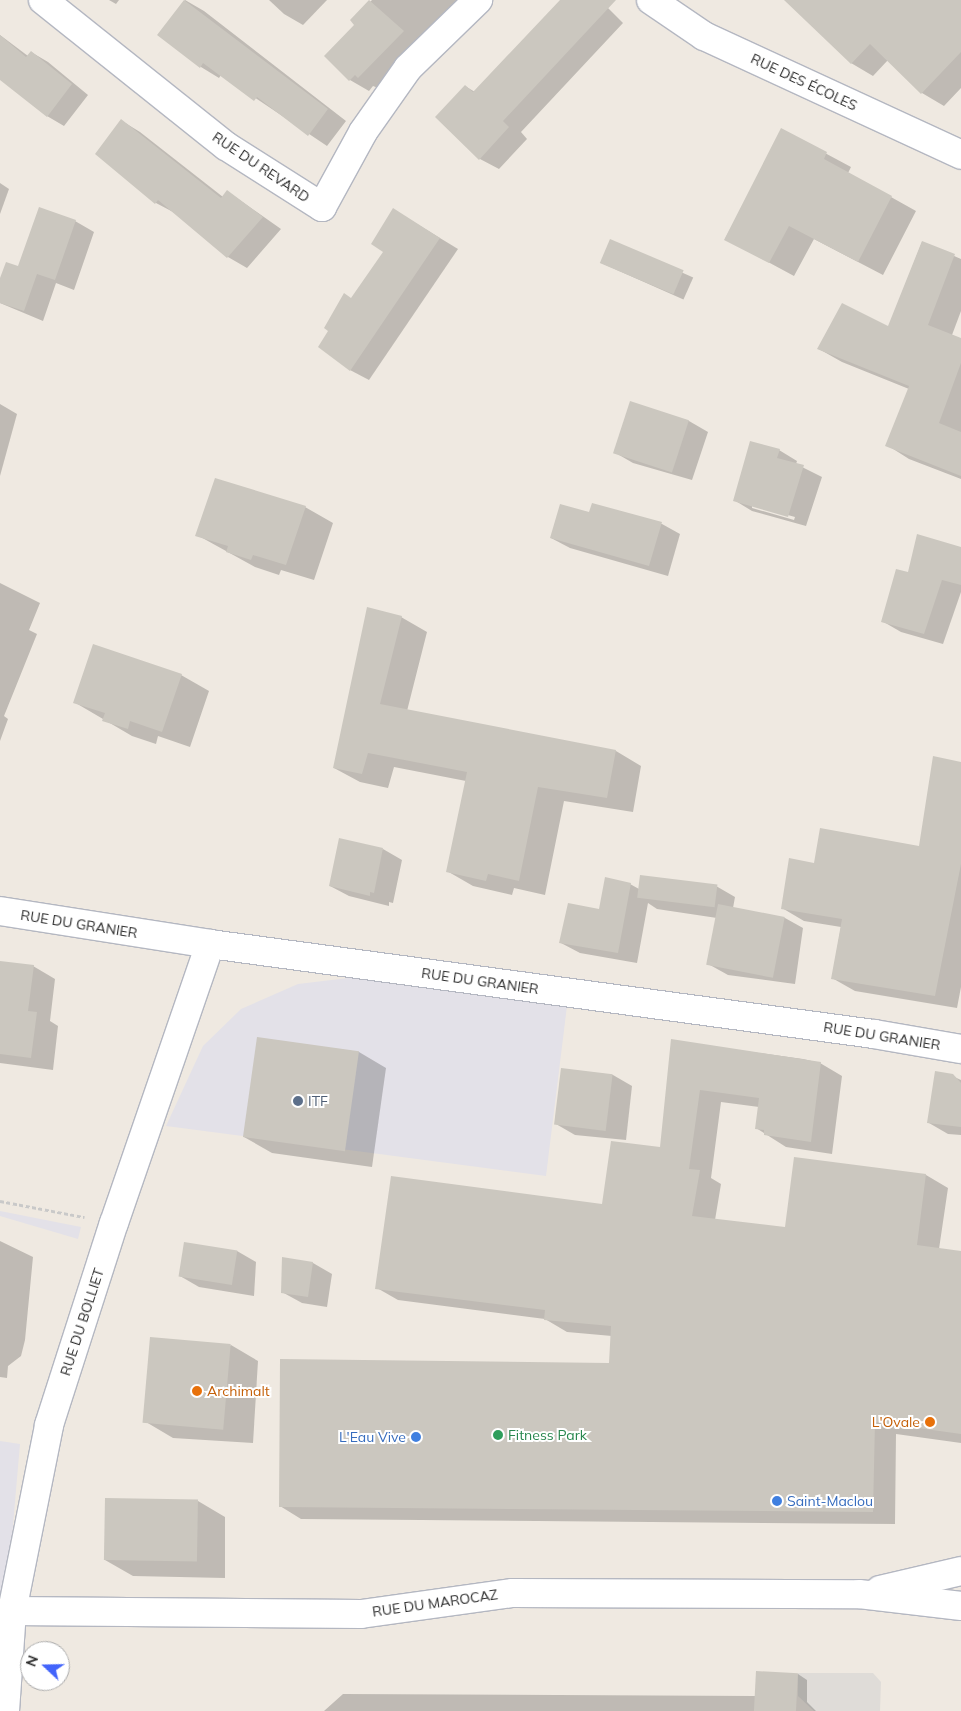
<!DOCTYPE html>
<meta charset="utf-8">
<style>
body{margin:0}
#map{position:relative;width:961px;height:1711px;overflow:hidden;background:#efe9e1;font-family:Mulish,sans-serif}
div>[style]{position:absolute}
.industrial>*{inset:0;background:#e3e1e8}
.plaza>*{inset:0;background:#dfdcd8}
.shadow>*{inset:0;background:#0003;transform-origin:0 0}
.building>*{inset:0;background:#cbc7bf;transform-origin:0 0}
.path>*{height:3px;margin-top:-1.5px;transform-origin:0;background:repeating-linear-gradient(90deg,#c9c9c9 0 4px,transparent 0 6.5px)}
.roads{filter:drop-shadow(1px 0 #b4b7c1) drop-shadow(-1px 0 #b4b7c1) drop-shadow(0 1px #b4b7c1) drop-shadow(0 -1px #b4b7c1)}
.minor>*{height:28px;margin:-14px;padding:0 14px;transform-origin:14px;border-radius:14px;background:#fff}
.dots>*{width:14px;height:14px;translate:-50% -50%;box-sizing:border-box;border:2px solid #fff;border-radius:50%}
span{translate:-50% -50%;white-space:nowrap;text-align:center;line-height:1.15;-webkit-text-stroke:4px #fff;paint-order:stroke}
.street-label{font-size:14px;color:#2e2e2e}
.service-label{font-size:14px;color:#4e5e75}
.left{translate:0 -50%;text-align:left}
.food-label{font-size:14px;color:#c56008}
.right{translate:-100% -50%;text-align:right}
.leisure-label{font-size:14px;color:#27864d}
.shop-label{font-size:14px;color:#366cbe}
.north{position:absolute;left:20px;top:1641px;width:50px;height:50px;box-sizing:border-box;background:#fff;border:1px solid #ababab;border-radius:50%;rotate:291deg;font-size:14px;font-weight:700;line-height:20px;text-align:center;color:#2e2e2e}
.north::after{content:'';display:block;margin:auto;width:18px;height:22px;background:#4264fb;clip-path:polygon(50% 0,100% 100%,50% 72%,0 100%)}
</style>
<div id="map">
<div class="industrial">
<div style="clip-path:polygon(365px 976px,567px 1006px,546px 1176px,166px 1126px,203px 1046px,241px 1009px,298px 984px)"></div>
<div style="clip-path:polygon(0 1211px,81px 1227px,78px 1239px,0 1216px)"></div>
<div style="clip-path:polygon(0 1441px,20px 1444px,0 1675px)"></div>
</div>
<div class="plaza">
<div style="clip-path:polygon(798px 1673px,873px 1673px,881px 1682px,880px 1711px,814px 1711px,798px 1696px)"></div>
</div>
<div class="shadow">
<div style="clip-path:polygon(109px 0,119px 0,116px 4px)"></div>
<div style="clip-path:polygon(185px 0,204px 11px,346px 121px,327px 146px,221px 75px,219px 78px,201px 67px,159px 35px)"></div>
<div style="clip-path:polygon(269px 0,327px 0,303px 25px,284px 14px)"></div>
<div style="clip-path:polygon(372px 0,465px 0,378px 88px,373px 86px,369px 91px,350px 80px,326px 56px,356px 25px,352px 20px)"></div>
<div style="clip-path:polygon(562px 0,600px 0,623px 23px,521px 132px,527px 139px,499px 169px,480px 159px,465px 86px,475px 92px)"></div>
<div style="clip-path:polygon(786px 0,961px 0,961px 88px,944px 106px,922px 93px,888px 60px,873px 76px,851px 63px)"></div>
<div style="clip-path:polygon(0 35px,28px 56px,31px 52px,48px 62px,88px 95px,64px 126px,47px 116px,0 71px)"></div>
<div style="clip-path:polygon(122px 121px,140px 132px,223px 197px,227px 191px,281px 229px,247px 268px,228px 257px,175px 213px,156px 203px)"></div>
<div style="clip-path:polygon(782px 130px,851px 167px,848px 173px,916px 211px,883px 275px,814px 239px,794px 276px,725px 239px)"></div>
<div style="clip-path:polygon(0 183px,9px 189px,0 214px)"></div>
<div style="clip-path:polygon(75px 221px,94px 232px,74px 290px,56px 283px,43px 321px,0 303px,0 283px)"></div>
<div style="clip-path:polygon(412px 221px,458px 249px,369px 380px,350px 370px,330px 331px)"></div>
<div style="left:611px;top:241px;width:90px;height:24px;rotate:24deg"></div>
<div style="clip-path:polygon(922px 242px,961px 259px,961px 311px,952px 335px,961px 339px,961px 479px,909px 459px,887px 445px,909px 389px,842px 362px,819px 349px,889px 327px)"></div>
<div style="clip-path:polygon(631px 403px,689px 421px,708px 432px,692px 480px,633px 463px,614px 452px)"></div>
<div style="clip-path:polygon(0 404px,17px 414px,0 476px)"></div>
<div style="clip-path:polygon(evenodd,779px 450px,797px 461px,796px 464px,822px 477px,806px 526px,752px 511px,734px 500px,779px 450px,752px 505px,795px 517px,794px 520px,752px 508px,752px 505px)"></div>
<div style="clip-path:polygon(305px 507px,333px 523px,314px 580px,281px 570px,279px 575px,255px 567px,197px 535px)"></div>
<div style="clip-path:polygon(590px 514px,662px 524px,680px 534px,668px 576px,570px 548px,551px 538px)"></div>
<div style="clip-path:polygon(961px 548px,961px 592px,943px 644px,901px 632px,882px 621px,909px 573px)"></div>
<div style="clip-path:polygon(0 583px,40px 603px,29px 630px,37px 634px,4px 716px,8px 719px,0 741px)"></div>
<div style="clip-path:polygon(401px 617px,427px 632px,407px 711px,616px 751px,641px 766px,633px 812px,564px 801px,545px 895px,514px 888px,512px 895px,473px 886px,447px 871px,466px 781px,394px 767px,388px 788px,360px 782px,334px 768px)"></div>
<div style="clip-path:polygon(181px 675px,209px 691px,190px 747px,158px 736px,156px 744px,132px 736px,74px 702px)"></div>
<div style="clip-path:polygon(961px 763px,961px 987px,957px 1008px,855px 991px,832px 978px,841px 927px,804px 921px,782px 908px,815px 864px,920px 847px)"></div>
<div style="clip-path:polygon(383px 849px,402px 860px,393px 903px,389px 902px,389px 906px,349px 896px,330px 886px)"></div>
<div style="clip-path:polygon(630px 884px,639px 889px,716px 886px,735px 897px,733px 908px,785px 918px,803px 928px,795px 984px,728px 975px,710px 965px,717px 918px,657px 909px,648px 903px,637px 963px,580px 953px,561px 943px)"></div>
<div style="clip-path:polygon(0 962px,33px 966px,55px 979px,50px 1021px,58px 1026px,53px 1070px,0 1063px)"></div>
<div style="clip-path:polygon(258px 1038px,359px 1052px,386px 1068px,372px 1167px,272px 1153px,244px 1137px)"></div>
<div style="clip-path:polygon(672px 1041px,803px 1059px,820px 1063px,842px 1076px,832px 1154px,786px 1147px,756px 1128px,759px 1107px,721px 1102px,711px 1178px,721px 1184px,715px 1220px,786px 1228px,795px 1158px,926px 1175px,948px 1188px,939px 1249px,961px 1252px,961px 1443px,896px 1434px,895px 1524px,301px 1519px,280px 1506px,611px 1365px,612px 1336px,567px 1332px,545px 1319px,398px 1300px,377px 1288px,604px 1206px,661px 1148px)"></div>
<div style="clip-path:polygon(562px 1069px,613px 1075px,632px 1086px,626px 1140px,575px 1135px,556px 1124px)"></div>
<div style="clip-path:polygon(952px 1076px,961px 1080px,961px 1135px,948px 1134px,929px 1123px)"></div>
<div style="clip-path:polygon(0 1241px,33px 1257px,25px 1340px,21px 1356px,8px 1366px,7px 1378px,0 1377px)"></div>
<div style="clip-path:polygon(237px 1251px,256px 1262px,254px 1296px,199px 1287px,180px 1276px)"></div>
<div style="clip-path:polygon(283px 1258px,313px 1263px,332px 1274px,327px 1307px,302px 1303px,282px 1292px)"></div>
<div style="clip-path:polygon(231px 1345px,258px 1361px,253px 1443px,173px 1438px,146px 1422px)"></div>
<div style="clip-path:polygon(198px 1501px,225px 1517px,225px 1578px,133px 1576px,105px 1560px)"></div>
<div style="clip-path:polygon(798px 1674px,807px 1680px,807px 1702px,816px 1711px,324px 1711px,343px 1694px,755px 1696px)"></div>
</div>
<div class="building">
<div style="clip-path:polygon(184px 0,328px 109px,308px 136px,257px 97px,254px 101px,203px 63px,200px 68px,157px 35px)"></div>
<div style="clip-path:polygon(369px 0,404px 31px,358px 78px,355px 75px,349px 81px,324px 56px,354px 25px,350px 20px)"></div>
<div style="clip-path:polygon(560px 0,616px 0,503px 121px,509px 127px,479px 160px,435px 117px,465px 85px,473px 92px)"></div>
<div style="clip-path:polygon(784px 0,961px 0,961px 52px,921px 94px,870px 44px,851px 64px)"></div>
<div style="clip-path:polygon(0 35px,26px 57px,31px 51px,72px 84px,47px 117px,0 80px)"></div>
<div style="clip-path:polygon(121px 119px,221px 198px,227px 190px,263px 217px,227px 258px,158px 200px,155px 204px,95px 154px)"></div>
<div style="clip-path:polygon(781px 128px,827px 152px,824px 159px,892px 196px,858px 262px,789px 226px,769px 263px,724px 240px)"></div>
<div style="clip-path:polygon(39px 207px,76px 220px,55px 280px,37px 274px,24px 311px,0 303px,0 278px,6px 262px,18px 266px)"></div>
<div style="clip-path:polygon(393px 208px,440px 238px,350px 371px,318px 347px,328px 331px,324px 328px,344px 293px,351px 298px,383px 252px,371px 244px)"></div>
<div style="left:610px;top:239px;width:80px;height:26px;rotate:23deg"></div>
<div style="clip-path:polygon(922px 241px,955px 254px,928px 325px,961px 338px,961px 363px,939px 423px,961px 432px,961px 476px,885px 446px,909px 386px,817px 349px,842px 303px,888px 326px)"></div>
<div style="left:630px;top:401px;width:62px;height:55px;rotate:18deg"></div>
<div style="clip-path:polygon(750px 441px,780px 449px,777px 458px,804px 465px,788px 517px,733px 501px)"></div>
<div style="clip-path:polygon(215px 478px,306px 506px,286px 565px,253px 555px,251px 560px,226px 552px,228px 546px,195px 536px)"></div>
<div style="clip-path:polygon(592px 503px,662px 522px,649px 566px,550px 538px,560px 504px,589px 512px)"></div>
<div style="clip-path:polygon(917px 534px,961px 547px,961px 585px,942px 580px,924px 634px,881px 622px,896px 569px,908px 572px)"></div>
<div style="clip-path:polygon(367px 607px,402px 616px,380px 704px,616px 750px,607px 798px,538px 787px,519px 881px,488px 874px,486px 881px,446px 872px,467px 772px,368px 753px,362px 774px,333px 768px)"></div>
<div style="clip-path:polygon(93px 644px,182px 674px,162px 732px,130px 721px,128px 729px,102px 721px,105px 713px,73px 703px)"></div>
<div style="clip-path:polygon(933px 756px,961px 762px,961px 864px,935px 996px,831px 979px,842px 919px,781px 909px,789px 858px,814px 863px,820px 828px,919px 846px)"></div>
<div style="clip-path:polygon(339px 838px,383px 848px,374px 893px,370px 892px,370px 896px,329px 886px)"></div>
<div style="left:640px;top:875px;width:78px;height:23px;rotate:7deg"></div>
<div style="clip-path:polygon(605px 877px,631px 883px,618px 953px,559px 943px,568px 903px,599px 909px)"></div>
<div style="left:718px;top:904px;width:68px;height:62px;rotate:11deg"></div>
<div style="clip-path:polygon(0 961px,34px 965px,28px 1011px,37px 1012px,31px 1058px,0 1054px)"></div>
<div style="left:257px;top:1037px;width:103px;height:101px;rotate:8deg"></div>
<div style="clip-path:polygon(671px 1039px,821px 1062px,811px 1142px,764px 1135px,764px 1130px,755px 1129px,759px 1098px,700px 1090px,689px 1169px,700px 1170px,692px 1216px,785px 1227px,794px 1157px,926px 1174px,917px 1245px,961px 1251px,961px 1434px,875px 1422px,873px 1512px,279px 1507px,280px 1359px,609px 1363px,611px 1326px,544px 1320px,545px 1310px,375px 1289px,391px 1176px,602px 1204px,611px 1141px,660px 1147px)"></div>
<div style="left:561px;top:1068px;width:52px;height:57px;rotate:7deg"></div>
<div style="clip-path:polygon(935px 1071px,953px 1074px,961px 1083px,961px 1127px,927px 1123px)"></div>
<div style="left:184px;top:1242px;width:54px;height:35px;rotate:9deg"></div>
<div style="clip-path:polygon(282px 1257px,313px 1262px,308px 1297px,281px 1293px)"></div>
<div style="left:150px;top:1337px;width:81px;height:86px;rotate:5deg"></div>
<div style="left:105px;top:1498px;width:93px;height:62px;rotate:1deg"></div>
<div style="left:756px;top:1671px;width:42px;height:40px;rotate:3deg"></div>
</div>
<div class="path">
<div style="left:0;top:1201px;width:86px;rotate:10.8deg"></div>
</div>
<div class="roads">
<div class="minor">
<div style="left:43px;top:0;width:234px;rotate:38.6deg"></div>
<div style="left:226px;top:146px;width:114px;rotate:32.4deg"></div>
<div style="left:322px;top:207px;width:85px;rotate:-61.3deg"></div>
<div style="left:363px;top:132px;width:78px;rotate:-54.9deg"></div>
<div style="left:408px;top:68px;width:98px;rotate:-44.2deg"></div>
<div style="left:651px;top:0;width:64px;rotate:34.2deg"></div>
<div style="left:704px;top:36px;width:283px;rotate:24.8deg"></div>
<div style="left:0;top:911px;width:213px;rotate:8.9deg"></div>
<div style="left:210px;top:944px;width:670px;rotate:7.72deg"></div>
<div style="left:874px;top:1034px;width:88px;rotate:9.8deg"></div>
<div style="left:880px;top:1590px;width:83px;rotate:-13.2deg"></div>
<div style="left:12px;top:1611px;width:349px;rotate:0.5deg"></div>
<div style="left:361px;top:1614px;width:153px;rotate:-7.9deg"></div>
<div style="left:513px;top:1593px;width:346px;rotate:0.2deg"></div>
<div style="left:859px;top:1594px;width:103px;rotate:6.7deg"></div>
<div style="left:5px;top:1711px;width:100px;rotate:-86deg"></div>
<div style="left:12px;top:1611px;width:190px;rotate:-78.7deg"></div>
<div style="left:49px;top:1425px;width:212px;rotate:-72.2deg"></div>
<div style="left:114px;top:1223px;width:295px;rotate:-71deg"></div>
</div>
</div>
<div class="dots">
<div style="left:298px;top:1101px;background:#5c6f8a"></div>
<div style="left:197px;top:1391px;background:#e8710a"></div>
<div style="left:930px;top:1422px;background:#e8710a"></div>
<div style="left:498px;top:1435px;background:#2e9e5b"></div>
<div style="left:416px;top:1437px;background:#3f7fe0"></div>
<div style="left:777px;top:1501px;background:#3f7fe0"></div>
</div>
<div class="street-label">
<span style="left:804px;top:82px;rotate:25deg">RUE DES ÉCOLES</span>
<span style="left:261px;top:167px;rotate:34deg">RUE DU REVARD</span>
<span style="left:79px;top:924px;rotate:9deg">RUE DU GRANIER</span>
<span style="left:480px;top:981px;rotate:8deg">RUE DU GRANIER</span>
<span style="left:882px;top:1036px;rotate:9deg">RUE DU GRANIER</span>
<span style="left:82px;top:1322px;rotate:-72deg">RUE DU BOLLIET</span>
<span style="left:435px;top:1603px;rotate:-8deg">RUE DU MAROCAZ</span>
</div>
<div class="service-label">
<span class="left" style="left:308px;top:1101px">ITF</span>
</div>
<div class="food-label">
<span class="left" style="left:207px;top:1391px">Archimalt</span>
<span class="right" style="left:920px;top:1422px">L'Ovale</span>
</div>
<div class="leisure-label">
<span class="left" style="left:508px;top:1435px">Fitness Park</span>
</div>
<div class="shop-label">
<span class="right" style="left:406px;top:1437px">L'Eau Vive</span>
<span class="left" style="left:787px;top:1501px">Saint-Maclou</span>
</div>
<div class="north">N</div>
</div>
